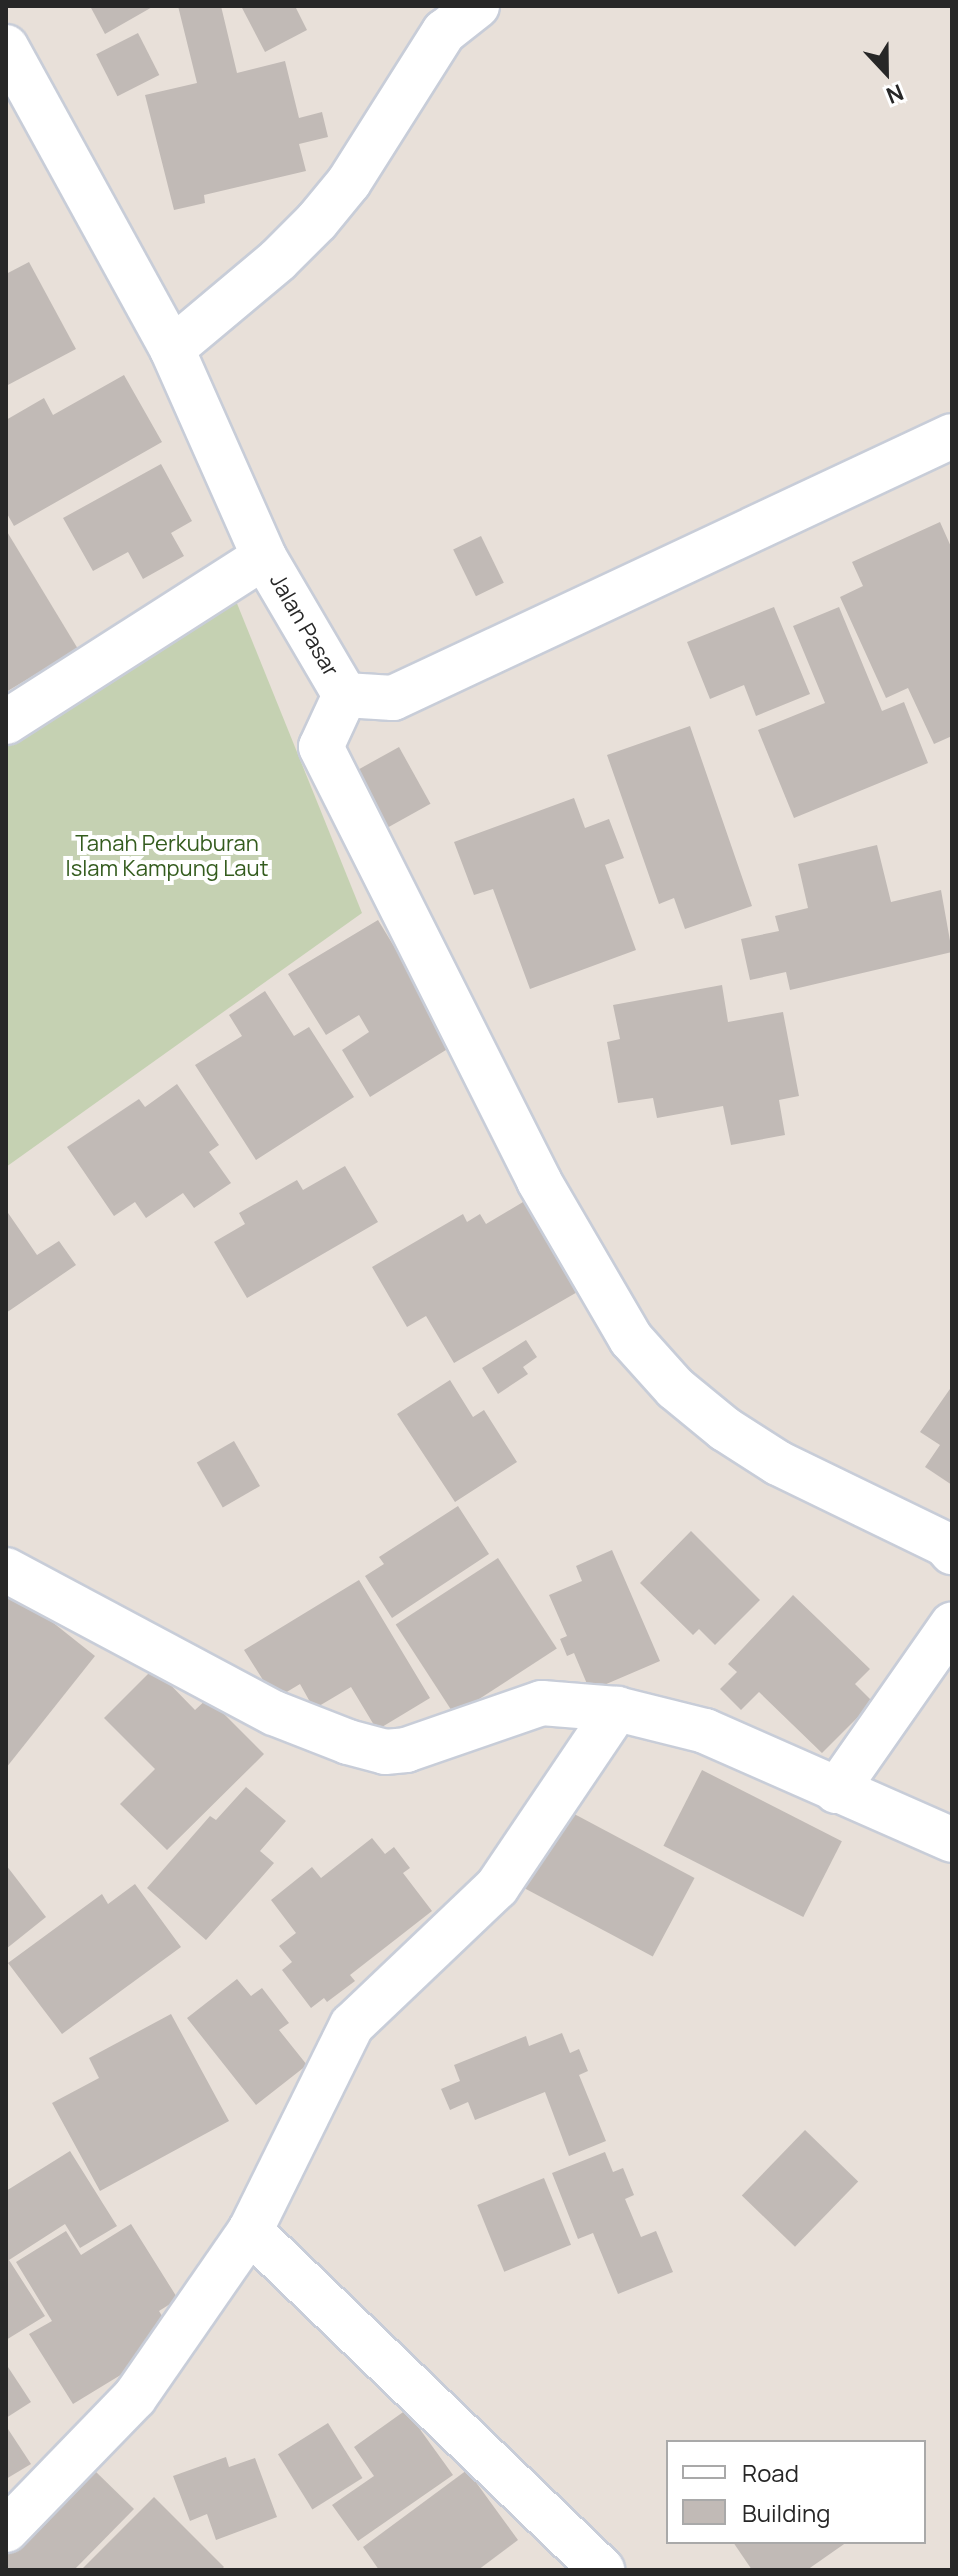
<!DOCTYPE html>
<style>
body{margin:0}
#map{position:relative;width:958px;height:2576px;overflow:hidden;background:#e8e0d9;font-family:Manrope,sans-serif}
div>[style]{position:absolute}
.cemetery>*{inset:0;background:#c5d1b2}
.building>*{inset:0;background:#c1bab6;transform-origin:0 0}
.roads{filter:drop-shadow(2px 0 #c8cdd8) drop-shadow(-2px 0 #c8cdd8) drop-shadow(0 2px #c8cdd8) drop-shadow(0 -2px #c8cdd8)}
.minor>*{height:44px;margin:-22px;padding:0 22px;transform-origin:22px;border-radius:22px;background:#fff}
span{translate:-50% -50%;white-space:nowrap;text-align:center;line-height:1.15;-webkit-text-stroke:8px #fff;paint-order:stroke}
.street-label{font-size:22px;color:#272727}
.park-label{font-size:22px;color:#345c1e}
.frame{position:absolute;inset:0;border:8px solid #272727;pointer-events:none}
.legend{position:absolute;left:666px;top:2440px;width:260px;height:104px;box-sizing:border-box;background:#fff;border:2px solid #a9a9a9;margin:0;padding:10px 14px;list-style:none;font-size:24px;color:#272727}
.legend li{display:flex;align-items:center;gap:16px;height:40px}
.legend b{width:40px;border:2px solid #a9a9a9}
.north{position:absolute;left:846px;top:32px;width:80px;height:80px;-webkit-text-stroke:6px #fff;paint-order:stroke;rotate:158deg;font-size:22px;font-weight:700;line-height:32px;text-align:center;color:#272727}
.north::after{content:'';display:block;margin:auto;width:28px;height:36px;background:#272727;clip-path:polygon(50% 0,100% 100%,50% 72%,0 100%)}
</style>
<div id="map">
<div class="cemetery">
<div style="clip-path:polygon(234px 596px,362px 913px,6px 1167px,6px 736px)"></div>
</div>
<div class="building">
<div style="clip-path:polygon(90px 6px,154px 6px,105px 34px)"></div>
<div style="clip-path:polygon(178px 6px,221px 6px,237px 73px,285px 61px,299px 118px,322px 112px,328px 137px,299px 144px,306px 171px,204px 195px,205px 203px,174px 210px,145px 95px,197px 83px)"></div>
<div style="clip-path:polygon(241px 6px,295px 6px,307px 30px,265px 52px)"></div>
<div style="left:138px;top:33px;width:47px;height:47px;rotate:63deg"></div>
<div style="clip-path:polygon(29px 262px,76px 349px,6px 386px,6px 274px)"></div>
<div style="clip-path:polygon(124px 375px,162px 442px,14px 526px,6px 512px,6px 420px,44px 398px,53px 415px)"></div>
<div style="clip-path:polygon(161px 464px,192px 521px,171px 533px,184px 556px,143px 579px,128px 552px,93px 571px,63px 518px)"></div>
<div style="clip-path:polygon(940px 522px,952px 549px,952px 736px,934px 744px,908px 688px,886px 698px,840px 597px,863px 586px,852px 562px)"></div>
<div style="clip-path:polygon(6px 530px,78px 649px,6px 692px)"></div>
<div style="left:481px;top:536px;width:52px;height:31px;rotate:64deg"></div>
<div style="clip-path:polygon(774px 607px,810px 694px,756px 716px,744px 685px,710px 699px,687px 642px)"></div>
<div style="clip-path:polygon(839px 607px,882px 711px,904px 702px,928px 763px,794px 818px,758px 730px,825px 703px,793px 626px)"></div>
<div style="clip-path:polygon(690px 726px,752px 906px,685px 929px,674px 898px,659px 904px,607px 755px)"></div>
<div style="left:399px;top:747px;width:65px;height:54px;rotate:61deg"></div>
<div style="clip-path:polygon(574px 798px,585px 828px,609px 819px,624px 858px,605px 865px,636px 950px,530px 989px,493px 889px,474px 895px,454px 842px)"></div>
<div style="clip-path:polygon(877px 845px,891px 902px,941px 890px,952px 952px,790px 990px,786px 972px,750px 980px,741px 939px,779px 931px,775px 916px,808px 908px,798px 864px)"></div>
<div style="clip-path:polygon(378px 920px,454px 1045px,370px 1097px,342px 1050px,369px 1032px,359px 1015px,326px 1035px,288px 974px)"></div>
<div style="clip-path:polygon(722px 985px,728px 1022px,783px 1012px,799px 1096px,779px 1100px,785px 1135px,731px 1145px,723px 1106px,657px 1118px,653px 1098px,618px 1103px,607px 1042px,620px 1039px,613px 1005px)"></div>
<div style="clip-path:polygon(265px 991px,294px 1036px,309px 1027px,354px 1097px,256px 1160px,195px 1065px,242px 1036px,229px 1015px)"></div>
<div style="clip-path:polygon(177px 1084px,219px 1145px,209px 1152px,231px 1183px,194px 1208px,183px 1193px,146px 1218px,135px 1202px,114px 1216px,67px 1147px,139px 1099px,145px 1107px)"></div>
<div style="clip-path:polygon(345px 1166px,378px 1222px,247px 1298px,214px 1242px,245px 1224px,239px 1213px,297px 1180px,303px 1190px)"></div>
<div style="clip-path:polygon(533px 1196px,586px 1287px,454px 1363px,426px 1316px,407px 1327px,372px 1267px,463px 1214px,467px 1222px,480px 1214px,486px 1224px)"></div>
<div style="clip-path:polygon(6px 1210px,37px 1255px,59px 1241px,76px 1265px,6px 1313px)"></div>
<div style="clip-path:polygon(526px 1340px,537px 1357px,523px 1367px,528px 1374px,498px 1394px,482px 1368px)"></div>
<div style="clip-path:polygon(450px 1380px,473px 1417px,484px 1410px,517px 1462px,455px 1502px,397px 1414px)"></div>
<div style="clip-path:polygon(952px 1386px,952px 1485px,925px 1467px,940px 1445px,920px 1432px)"></div>
<div style="left:234px;top:1441px;width:52px;height:43px;rotate:60deg"></div>
<div style="clip-path:polygon(458px 1506px,489px 1554px,392px 1618px,365px 1576px,384px 1564px,379px 1557px)"></div>
<div style="clip-path:polygon(691px 1531px,760px 1600px,715px 1645px,699px 1629px,693px 1635px,640px 1583px)"></div>
<div style="clip-path:polygon(612px 1550px,660px 1661px,590px 1691px,574px 1653px,567px 1656px,560px 1639px,567px 1636px,549px 1595px,582px 1581px,576px 1566px)"></div>
<div style="left:498px;top:1558px;width:108px;height:122px;rotate:57deg"></div>
<div style="clip-path:polygon(359px 1580px,430px 1698px,377px 1730px,351px 1687px,314px 1709px,300px 1684px,275px 1699px,244px 1650px)"></div>
<div style="clip-path:polygon(12px 1590px,95px 1656px,6px 1768px,6px 1598px)"></div>
<div style="clip-path:polygon(793px 1595px,870px 1669px,855px 1684px,873px 1702px,822px 1753px,759px 1692px,741px 1710px,720px 1689px,737px 1672px,728px 1664px)"></div>
<div style="clip-path:polygon(154px 1668px,195px 1710px,208px 1698px,264px 1754px,167px 1850px,120px 1804px,155px 1769px,104px 1718px)"></div>
<div style="left:702px;top:1770px;width:157px;height:85px;rotate:27deg"></div>
<div style="clip-path:polygon(246px 1787px,286px 1821px,260px 1851px,274px 1863px,206px 1940px,147px 1888px,210px 1816px,216px 1820px)"></div>
<div style="left:563px;top:1808px;width:149px;height:89px;rotate:28deg"></div>
<div style="clip-path:polygon(372px 1838px,385px 1854px,394px 1847px,410px 1868px,403px 1873px,432px 1911px,350px 1975px,355px 1981px,327px 2002px,324px 1998px,311px 2008px,282px 1970px,292px 1962px,279px 1946px,296px 1933px,271px 1900px,312px 1867px,321px 1878px)"></div>
<div style="clip-path:polygon(6px 1865px,46px 1917px,6px 1949px)"></div>
<div style="clip-path:polygon(135px 1884px,181px 1947px,62px 2034px,8px 1963px,102px 1894px,108px 1904px)"></div>
<div style="clip-path:polygon(237px 1979px,251px 1996px,262px 1988px,289px 2023px,279px 2030px,307px 2065px,256px 2105px,187px 2018px)"></div>
<div style="clip-path:polygon(171px 2014px,229px 2121px,100px 2191px,52px 2103px,99px 2078px,89px 2058px)"></div>
<div style="clip-path:polygon(562px 2033px,570px 2053px,579px 2049px,588px 2071px,579px 2075px,606px 2141px,569px 2156px,545px 2092px,475px 2120px,468px 2102px,450px 2110px,441px 2089px,460px 2081px,454px 2065px,526px 2036px,529px 2046px)"></div>
<div style="left:805px;top:2130px;width:74px;height:91px;rotate:44deg"></div>
<div style="clip-path:polygon(70px 2151px,117px 2226px,80px 2248px,65px 2224px,9px 2260px,45px 2316px,6px 2340px,6px 2191px)"></div>
<div style="clip-path:polygon(605px 2152px,613px 2172px,623px 2168px,634px 2195px,625px 2199px,641px 2237px,656px 2231px,673px 2272px,618px 2294px,593px 2233px,578px 2239px,552px 2173px)"></div>
<div style="left:544px;top:2178px;width:72px;height:72px;rotate:68deg"></div>
<div style="clip-path:polygon(131px 2224px,178px 2299px,159px 2311px,167px 2324px,150px 2335px,160px 2351px,73px 2404px,29px 2334px,52px 2321px,16px 2262px,66px 2231px,81px 2255px)"></div>
<div style="clip-path:polygon(6px 2364px,31px 2402px,6px 2418px)"></div>
<div style="clip-path:polygon(406px 2410px,453px 2475px,358px 2541px,332px 2505px,374px 2476px,354px 2447px)"></div>
<div style="left:328px;top:2423px;width:65px;height:59px;rotate:58deg"></div>
<div style="clip-path:polygon(6px 2426px,31px 2464px,6px 2479px)"></div>
<div style="clip-path:polygon(226px 2457px,229px 2467px,255px 2458px,277px 2517px,216px 2540px,207px 2514px,190px 2521px,173px 2476px)"></div>
<div style="clip-path:polygon(93px 2469px,134px 2509px,74px 2570px,6px 2570px,6px 2556px)"></div>
<div style="clip-path:polygon(467px 2470px,518px 2540px,478px 2570px,379px 2570px,363px 2547px)"></div>
<div style="clip-path:polygon(154px 2497px,224px 2567px,221px 2570px,81px 2570px)"></div>
<div style="clip-path:polygon(733px 2542px,847px 2542px,807px 2570px,752px 2570px)"></div>
</div>
<div class="roads">
<div class="minor">
<div style="left:6px;top:47px;width:345px;rotate:61.2deg"></div>
<div style="left:172px;top:349px;width:227px;rotate:66.1deg"></div>
<div style="left:264px;top:557px;width:160px;rotate:59.6deg"></div>
<div style="left:345px;top:695px;width:48px;rotate:3.6deg"></div>
<div style="left:393px;top:698px;width:617px;rotate:-25.11deg"></div>
<div style="left:172px;top:349px;width:138px;rotate:-40deg"></div>
<div style="left:278px;top:260px;width:55px;rotate:-45deg"></div>
<div style="left:317px;top:221px;width:50px;rotate:-50.6deg"></div>
<div style="left:349px;top:182px;width:178px;rotate:-57.7deg"></div>
<div style="left:444px;top:32px;width:42px;rotate:-38.2deg"></div>
<div style="left:345px;top:695px;width:57px;rotate:114.8deg"></div>
<div style="left:321px;top:747px;width:486px;rotate:63.3deg"></div>
<div style="left:539px;top:1181px;width:183px;rotate:59.8deg"></div>
<div style="left:631px;top:1339px;width:66px;rotate:48.1deg"></div>
<div style="left:675px;top:1388px;width:65px;rotate:39.4deg"></div>
<div style="left:725px;top:1429px;width:63px;rotate:32.7deg"></div>
<div style="left:778px;top:1463px;width:186px;rotate:25.9deg"></div>
<div style="left:945px;top:1544px;width:11px;rotate:49deg"></div>
<div style="left:6px;top:722px;width:306px;rotate:-32.6deg"></div>
<div style="left:6px;top:1570px;width:304px;rotate:28.1deg"></div>
<div style="left:274px;top:1713px;width:79px;rotate:21.4deg"></div>
<div style="left:348px;top:1742px;width:38px;rotate:15deg"></div>
<div style="left:385px;top:1752px;width:21px;rotate:-5deg"></div>
<div style="left:406px;top:1750px;width:144px;rotate:-19.1deg"></div>
<div style="left:542px;top:1703px;width:75px;rotate:4.6deg"></div>
<div style="left:617px;top:1709px;width:91px;rotate:14deg"></div>
<div style="left:705px;top:1731px;width:270px;rotate:23.8deg"></div>
<div style="left:836px;top:1791px;width:203px;rotate:-55.1deg"></div>
<div style="left:250px;top:2231px;width:489px;rotate:43.9deg"></div>
<div style="left:6px;top:2530px;width:185px;rotate:-45.9deg"></div>
<div style="left:135px;top:2397px;width:202px;rotate:-55.3deg"></div>
<div style="left:250px;top:2231px;width:230px;rotate:-63.7deg"></div>
<div style="left:352px;top:2025px;width:200px;rotate:-43.6deg"></div>
<div style="left:497px;top:1887px;width:215px;rotate:-56deg"></div>
</div>
</div>
<div class="street-label">
<span style="left:304px;top:625px;rotate:60deg">Jalan Pasar</span>
</div>
<div class="park-label">
<span style="left:167px;top:856px">Tanah Perkuburan<br>Islam Kampung Laut</span>
</div>
<div class="frame"></div>
<ul class="legend">
<li><b style="height:10px;background:#fff"></b>Road</li>
<li><b style="height:22px;background:#c1bab6"></b>Building</li>
</ul>
<div class="north">N</div>
</div>
